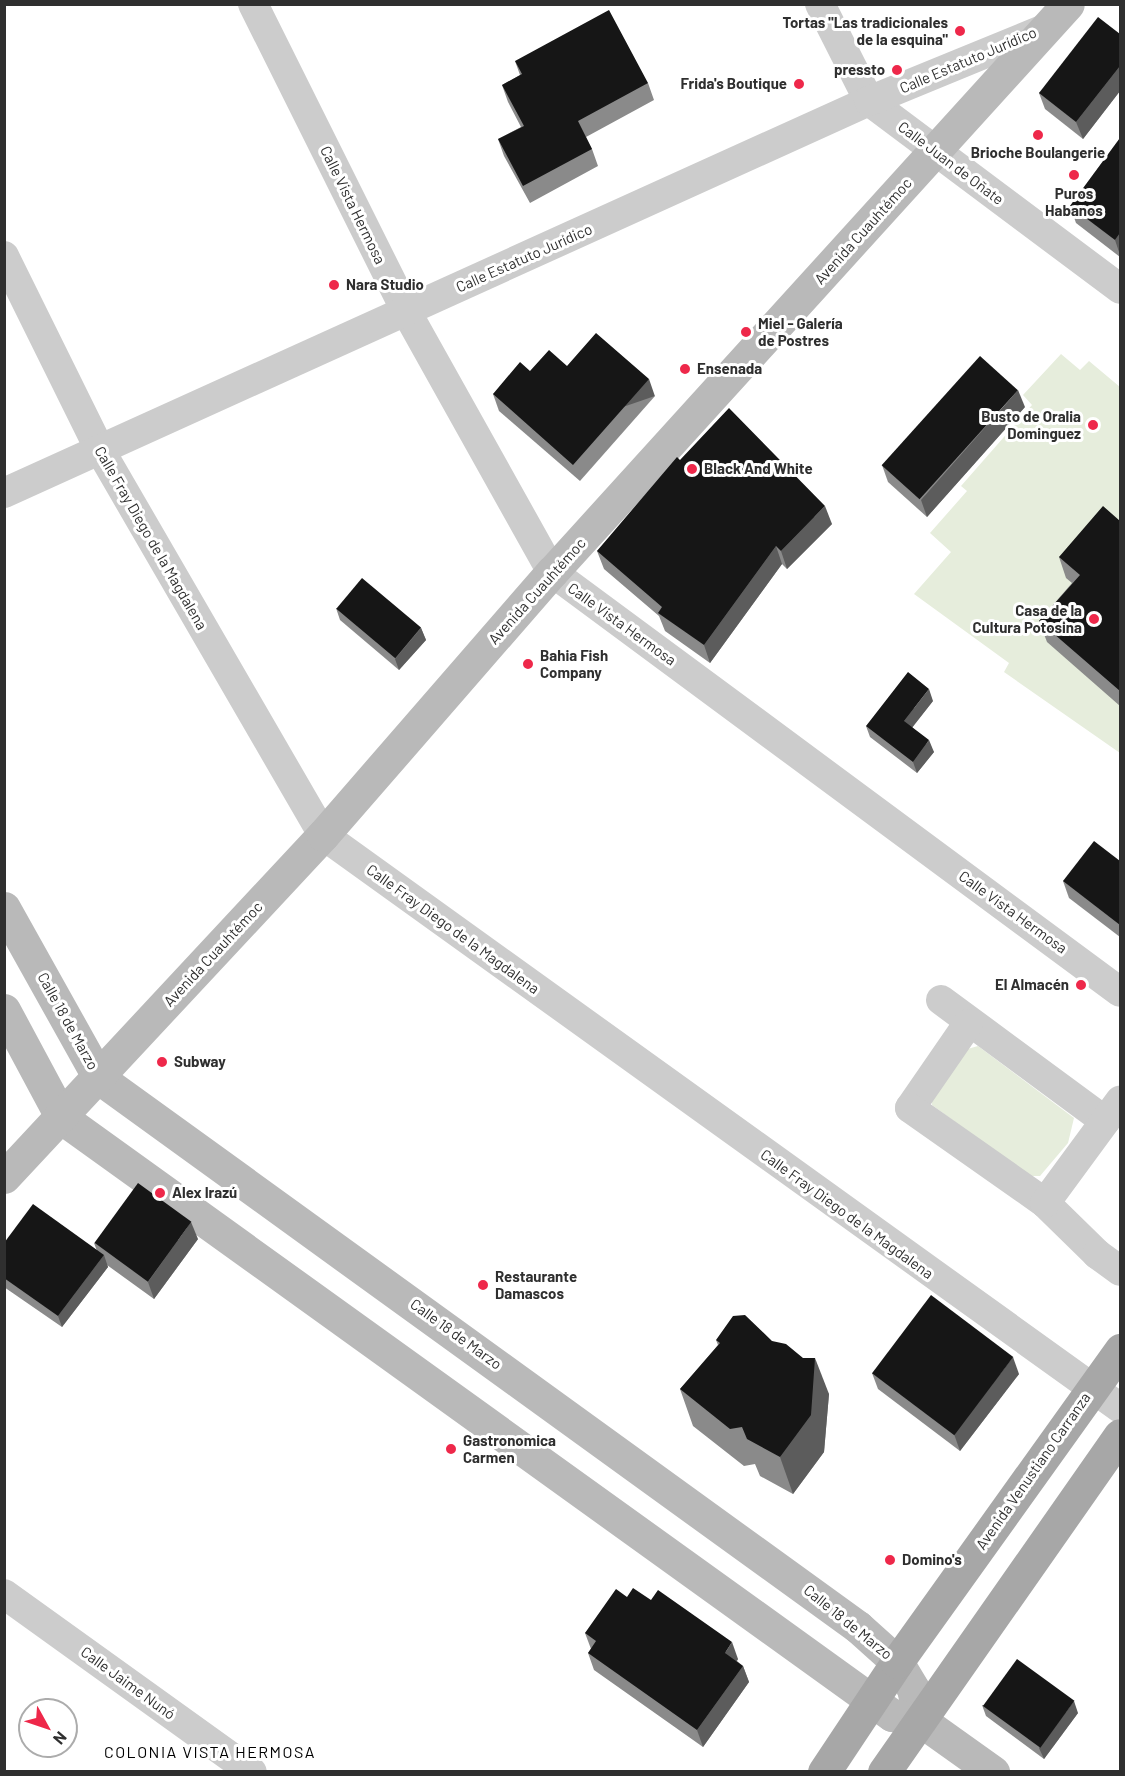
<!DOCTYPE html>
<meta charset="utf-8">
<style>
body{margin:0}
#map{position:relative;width:1125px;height:1776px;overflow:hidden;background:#fff;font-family:Barlow,sans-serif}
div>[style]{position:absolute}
.green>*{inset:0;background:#e6eddc}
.street>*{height:30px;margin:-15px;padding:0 15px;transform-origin:15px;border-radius:15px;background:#ccc}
.secondary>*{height:33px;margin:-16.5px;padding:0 16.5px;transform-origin:16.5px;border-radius:16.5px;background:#b9b9b9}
.primary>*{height:33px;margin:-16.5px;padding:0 16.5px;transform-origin:16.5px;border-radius:16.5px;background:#a7a7a7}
.wall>*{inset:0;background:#8a8a8a}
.shaded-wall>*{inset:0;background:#5c5c5c;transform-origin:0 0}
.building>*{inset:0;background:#161616;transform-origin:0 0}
.dots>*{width:16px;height:16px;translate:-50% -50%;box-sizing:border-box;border:3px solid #fff;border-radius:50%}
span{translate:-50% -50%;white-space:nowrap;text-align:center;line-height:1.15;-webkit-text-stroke:6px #fff;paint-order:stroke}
.poi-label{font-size:15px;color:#2f2f2f;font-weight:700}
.right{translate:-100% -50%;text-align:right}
.left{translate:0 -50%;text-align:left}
.street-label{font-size:15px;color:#2f2f2f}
.neighbourhood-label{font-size:16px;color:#000;letter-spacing:1.5px}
.frame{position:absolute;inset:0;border:6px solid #2f2f2f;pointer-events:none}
.north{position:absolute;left:18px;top:1698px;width:60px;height:60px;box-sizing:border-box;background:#fff;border:2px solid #acacac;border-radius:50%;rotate:130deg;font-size:16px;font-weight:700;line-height:24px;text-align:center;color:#2f2f2f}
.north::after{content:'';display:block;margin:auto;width:21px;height:27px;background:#ee284a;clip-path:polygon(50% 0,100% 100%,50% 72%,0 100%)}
</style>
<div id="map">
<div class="green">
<div style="clip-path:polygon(1061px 354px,1080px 370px,1089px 361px,1120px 387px,1120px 753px,1004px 672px,1009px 663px,914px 594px,951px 552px,930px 533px,967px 491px,961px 486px,1032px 405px,1023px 395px)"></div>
<div style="clip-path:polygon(978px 1046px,1074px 1118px,1068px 1143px,1040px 1176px,1029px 1176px,932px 1105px,932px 1092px,964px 1050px)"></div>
</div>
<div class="street">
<div style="left:253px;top:4px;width:343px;rotate:63.5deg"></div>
<div style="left:406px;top:311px;width:299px;rotate:60.8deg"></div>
<div style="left:552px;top:572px;width:706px;rotate:36.48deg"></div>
<div style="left:820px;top:4px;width:109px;rotate:63.2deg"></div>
<div style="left:869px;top:101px;width:314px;rotate:36.8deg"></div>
<div style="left:4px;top:256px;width:216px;rotate:63.7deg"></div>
<div style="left:100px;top:450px;width:445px;rotate:59.9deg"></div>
<div style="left:323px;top:835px;width:982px;rotate:35.71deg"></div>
<div style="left:4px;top:493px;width:950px;rotate:-24.38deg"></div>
<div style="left:869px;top:101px;width:192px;rotate:-22.3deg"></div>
<div style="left:941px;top:1000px;width:204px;rotate:36.4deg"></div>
<div style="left:968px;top:1024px;width:102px;rotate:124.6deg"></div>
<div style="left:910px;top:1108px;width:165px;rotate:35.1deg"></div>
<div style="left:1045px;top:1203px;width:73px;rotate:44.4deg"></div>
<div style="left:1097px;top:1254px;width:29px;rotate:36deg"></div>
<div style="left:1045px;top:1203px;width:127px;rotate:-53.7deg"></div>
<div style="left:4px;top:1594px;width:305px;rotate:35.7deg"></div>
</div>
<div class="secondary">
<div style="left:4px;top:908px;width:195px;rotate:60.8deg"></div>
<div style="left:99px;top:1078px;width:937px;rotate:35.88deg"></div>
<div style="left:858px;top:1627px;width:52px;rotate:41.9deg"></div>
<div style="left:897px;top:1662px;width:31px;rotate:59deg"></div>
<div style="left:913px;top:1689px;width:32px;rotate:77deg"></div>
<div style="left:4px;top:1010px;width:123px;rotate:61.8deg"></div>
<div style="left:62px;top:1118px;width:1022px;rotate:35.73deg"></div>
<div style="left:892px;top:1715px;width:28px;rotate:10deg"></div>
<div style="left:920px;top:1720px;width:90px;rotate:35.5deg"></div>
<div style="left:4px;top:1177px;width:468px;rotate:-47deg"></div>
<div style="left:323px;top:835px;width:349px;rotate:-49deg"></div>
<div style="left:552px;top:572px;width:767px;rotate:-47.75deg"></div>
</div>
<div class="primary">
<div style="left:824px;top:1772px;width:132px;rotate:-56.4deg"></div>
<div style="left:897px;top:1662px;width:384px;rotate:-54.4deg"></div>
<div style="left:884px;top:1772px;width:411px;rotate:-55deg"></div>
</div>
<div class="wall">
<div style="clip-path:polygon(1120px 34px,1120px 91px,1083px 139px,1045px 109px,1039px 93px)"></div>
<div style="clip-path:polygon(515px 61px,648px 83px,654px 100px,586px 137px,592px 149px,598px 166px,530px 203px,504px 156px,498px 139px,521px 127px,508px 102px,502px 85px,520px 75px)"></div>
<div style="clip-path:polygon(1120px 138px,1120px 257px,1076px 223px,1070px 206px)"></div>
<div style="clip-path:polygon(567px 366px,655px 396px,580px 481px,499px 411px,493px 394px,530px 371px)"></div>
<div style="clip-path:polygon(1025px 407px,927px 517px,888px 482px,882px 465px)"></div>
<div style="clip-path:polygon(680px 460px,832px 524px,787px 569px,782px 564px,710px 663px,665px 631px,659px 616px,604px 569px,597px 551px)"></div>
<div style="clip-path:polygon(1120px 521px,1120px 706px,1047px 642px,1039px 621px,1072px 583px,1066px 578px,1059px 557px)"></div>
<div style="clip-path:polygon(336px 608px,421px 628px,426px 640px,399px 670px,340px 620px)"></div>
<div style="clip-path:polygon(933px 701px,912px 727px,934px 752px,917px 773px,870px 737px,866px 726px)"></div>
<div style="clip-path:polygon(1120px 861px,1120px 937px,1069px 898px,1063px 881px)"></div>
<div style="clip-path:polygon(198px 1239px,154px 1299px,107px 1265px,108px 1267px,62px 1327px,4px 1287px,4px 1243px,97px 1251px,94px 1243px)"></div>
<div style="clip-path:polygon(716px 1340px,772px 1341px,829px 1394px,824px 1452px,793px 1494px,760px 1476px,755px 1464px,744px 1466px,693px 1426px,680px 1389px,718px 1345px)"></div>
<div style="clip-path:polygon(872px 1373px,1019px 1374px,960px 1451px,878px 1389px)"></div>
<div style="clip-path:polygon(627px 1597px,738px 1659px,737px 1661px,743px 1666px,749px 1682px,703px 1747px,594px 1670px,588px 1653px,591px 1649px,585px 1633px)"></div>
<div style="clip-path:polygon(982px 1705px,1078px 1713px,1044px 1759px,986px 1716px)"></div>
</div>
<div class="shaded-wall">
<div style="clip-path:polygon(1120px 66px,1120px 91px,1083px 139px,1076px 122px)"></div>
<div style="clip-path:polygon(1120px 233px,1120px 255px,1115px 240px)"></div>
<div style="left:649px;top:379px;width:18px;height:115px;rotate:71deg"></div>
<div style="clip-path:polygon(1018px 390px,1025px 407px,927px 517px,921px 500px)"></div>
<div style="clip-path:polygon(825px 506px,832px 524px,787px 569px,781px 551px)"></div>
<div style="clip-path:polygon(776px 546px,782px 564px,710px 663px,704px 645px)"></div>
<div style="clip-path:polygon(421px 628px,426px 640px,399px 670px,395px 659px)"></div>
<div style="clip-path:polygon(929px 689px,933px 701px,908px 733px,904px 721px)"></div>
<div style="clip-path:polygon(929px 740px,934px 752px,917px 773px,913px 762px)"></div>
<div style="clip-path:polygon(191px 1222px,198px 1239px,154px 1299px,148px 1282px)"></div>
<div style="clip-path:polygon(104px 1255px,108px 1267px,62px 1327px,58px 1316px)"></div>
<div style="clip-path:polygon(1013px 1357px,1019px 1374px,960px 1451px,954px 1434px)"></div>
<div style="clip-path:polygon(815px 1358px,829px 1394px,824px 1452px,793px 1494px,780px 1457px)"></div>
<div style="clip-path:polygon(732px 1642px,738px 1659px,731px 1669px,725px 1653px)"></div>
<div style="clip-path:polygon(743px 1666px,749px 1682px,703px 1747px,697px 1730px)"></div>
<div style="clip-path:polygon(1074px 1701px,1078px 1713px,1044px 1759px,1039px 1748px)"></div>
</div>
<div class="building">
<div style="clip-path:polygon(609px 10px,648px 83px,578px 121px,592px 149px,523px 186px,498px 139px,524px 126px,502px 85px,522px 74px,515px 61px)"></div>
<div style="clip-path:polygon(1098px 17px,1120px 34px,1120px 66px,1076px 122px,1039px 93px)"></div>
<div style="clip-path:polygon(1120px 138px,1120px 233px,1115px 240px,1070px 206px)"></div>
<div style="clip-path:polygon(596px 333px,649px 379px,573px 465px,493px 394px,520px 362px,530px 371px,549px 350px,567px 366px)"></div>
<div style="left:980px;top:356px;width:51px;height:147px;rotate:42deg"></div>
<div style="clip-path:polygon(729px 408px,825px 506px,781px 551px,776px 546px,704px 645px,658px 613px,662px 607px,597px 551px,677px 457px,680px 460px)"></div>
<div style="clip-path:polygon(1103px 506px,1120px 521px,1120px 691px,1039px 621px,1080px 575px,1059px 557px)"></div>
<div style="left:362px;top:578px;width:77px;height:40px;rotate:40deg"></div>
<div style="clip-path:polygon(908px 672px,929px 689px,904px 721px,929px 740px,913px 762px,866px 726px)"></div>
<div style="clip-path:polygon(1094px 841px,1120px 861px,1120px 925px,1063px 881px)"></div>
<div style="left:138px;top:1183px;width:66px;height:74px;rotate:36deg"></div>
<div style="clip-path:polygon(33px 1204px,104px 1255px,58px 1316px,4px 1278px,4px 1243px)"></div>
<div style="left:931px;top:1295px;width:103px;height:98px;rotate:37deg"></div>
<div style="clip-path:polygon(745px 1315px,772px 1341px,786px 1344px,803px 1358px,815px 1358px,811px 1415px,780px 1457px,747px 1439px,742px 1427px,730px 1429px,680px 1389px,720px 1343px,716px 1340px,733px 1316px)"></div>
<div style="clip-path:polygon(633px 1588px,651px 1600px,658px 1590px,732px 1642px,725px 1653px,743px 1666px,697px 1730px,588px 1653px,596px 1641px,585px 1633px,616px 1589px,627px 1597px)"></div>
<div style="left:1017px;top:1659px;width:71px;height:58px;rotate:36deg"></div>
</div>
<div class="dots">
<div style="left:960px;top:31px;background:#ee284a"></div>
<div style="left:897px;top:70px;background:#ee284a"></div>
<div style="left:799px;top:84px;background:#ee284a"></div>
<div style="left:1038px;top:135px;background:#ee284a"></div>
<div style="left:1074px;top:175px;background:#ee284a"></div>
<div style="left:334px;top:285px;background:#ee284a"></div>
<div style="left:746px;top:332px;background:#ee284a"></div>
<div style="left:685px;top:369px;background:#ee284a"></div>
<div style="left:1093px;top:425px;background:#ee284a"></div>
<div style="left:692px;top:469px;background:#ee284a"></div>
<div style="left:1094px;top:619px;background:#ee284a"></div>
<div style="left:528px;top:664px;background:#ee284a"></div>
<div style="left:1081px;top:985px;background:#ee284a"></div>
<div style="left:162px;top:1062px;background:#ee284a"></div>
<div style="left:160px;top:1193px;background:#ee284a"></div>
<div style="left:483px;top:1285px;background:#ee284a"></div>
<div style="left:451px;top:1449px;background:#ee284a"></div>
<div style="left:890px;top:1560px;background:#ee284a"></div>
</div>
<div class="poi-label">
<span class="right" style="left:948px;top:31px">Tortas "Las tradicionales<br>de la esquina"</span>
<span class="right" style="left:885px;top:70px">pressto</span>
<span class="right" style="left:787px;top:84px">Frida's Boutique</span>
<span style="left:1038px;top:153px">Brioche Boulangerie</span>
<span style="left:1074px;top:202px">Puros<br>Habanos</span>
<span class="left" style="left:346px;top:285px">Nara Studio</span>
<span class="left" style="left:758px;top:332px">Miel - Galería<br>de Postres</span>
<span class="left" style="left:697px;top:369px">Ensenada</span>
<span class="right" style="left:1081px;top:425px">Busto de Oralia<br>Dominguez</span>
<span class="left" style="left:704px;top:469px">Black And White</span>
<span class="right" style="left:1082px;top:619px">Casa de la<br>Cultura Potosina</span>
<span class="left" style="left:540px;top:664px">Bahia Fish<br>Company</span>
<span class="right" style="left:1069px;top:985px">El Almacén</span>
<span class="left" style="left:174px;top:1062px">Subway</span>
<span class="left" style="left:172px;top:1193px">Alex Irazú</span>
<span class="left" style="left:495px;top:1285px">Restaurante<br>Damascos</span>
<span class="left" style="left:463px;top:1449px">Gastronomica<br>Carmen</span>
<span class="left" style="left:902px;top:1560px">Domino's</span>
</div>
<div class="street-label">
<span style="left:968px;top:60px;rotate:-23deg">Calle Estatuto Jurídico</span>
<span style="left:951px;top:163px;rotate:37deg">Calle Juan de Oñate</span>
<span style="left:353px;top:205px;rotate:64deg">Calle Vista Hermosa</span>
<span style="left:863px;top:231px;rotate:-48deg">Avenida Cuauhtémoc</span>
<span style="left:524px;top:258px;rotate:-24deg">Calle Estatuto Jurídico</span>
<span style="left:151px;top:538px;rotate:60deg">Calle Fray Diego de la Magdalena</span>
<span style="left:537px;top:591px;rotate:-48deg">Avenida Cuauhtémoc</span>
<span style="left:622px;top:624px;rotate:36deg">Calle Vista Hermosa</span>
<span style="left:1013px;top:912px;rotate:36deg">Calle Vista Hermosa</span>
<span style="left:453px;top:929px;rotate:36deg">Calle Fray Diego de la Magdalena</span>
<span style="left:213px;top:954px;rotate:-47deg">Avenida Cuauhtémoc</span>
<span style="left:68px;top:1021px;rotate:61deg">Calle 18 de Marzo</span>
<span style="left:847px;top:1214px;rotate:36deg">Calle Fray Diego de la Magdalena</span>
<span style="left:456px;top:1334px;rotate:36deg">Calle 18 de Marzo</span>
<span style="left:1033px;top:1471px;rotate:-55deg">Avenida Venustiano Carranza</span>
<span style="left:848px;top:1622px;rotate:39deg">Calle 18 de Marzo</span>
<span style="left:128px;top:1683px;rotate:36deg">Calle Jaime Nunó</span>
</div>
<div class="neighbourhood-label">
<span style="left:210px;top:1752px">COLONIA VISTA HERMOSA</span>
</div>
<div class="frame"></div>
<div class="north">N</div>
</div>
